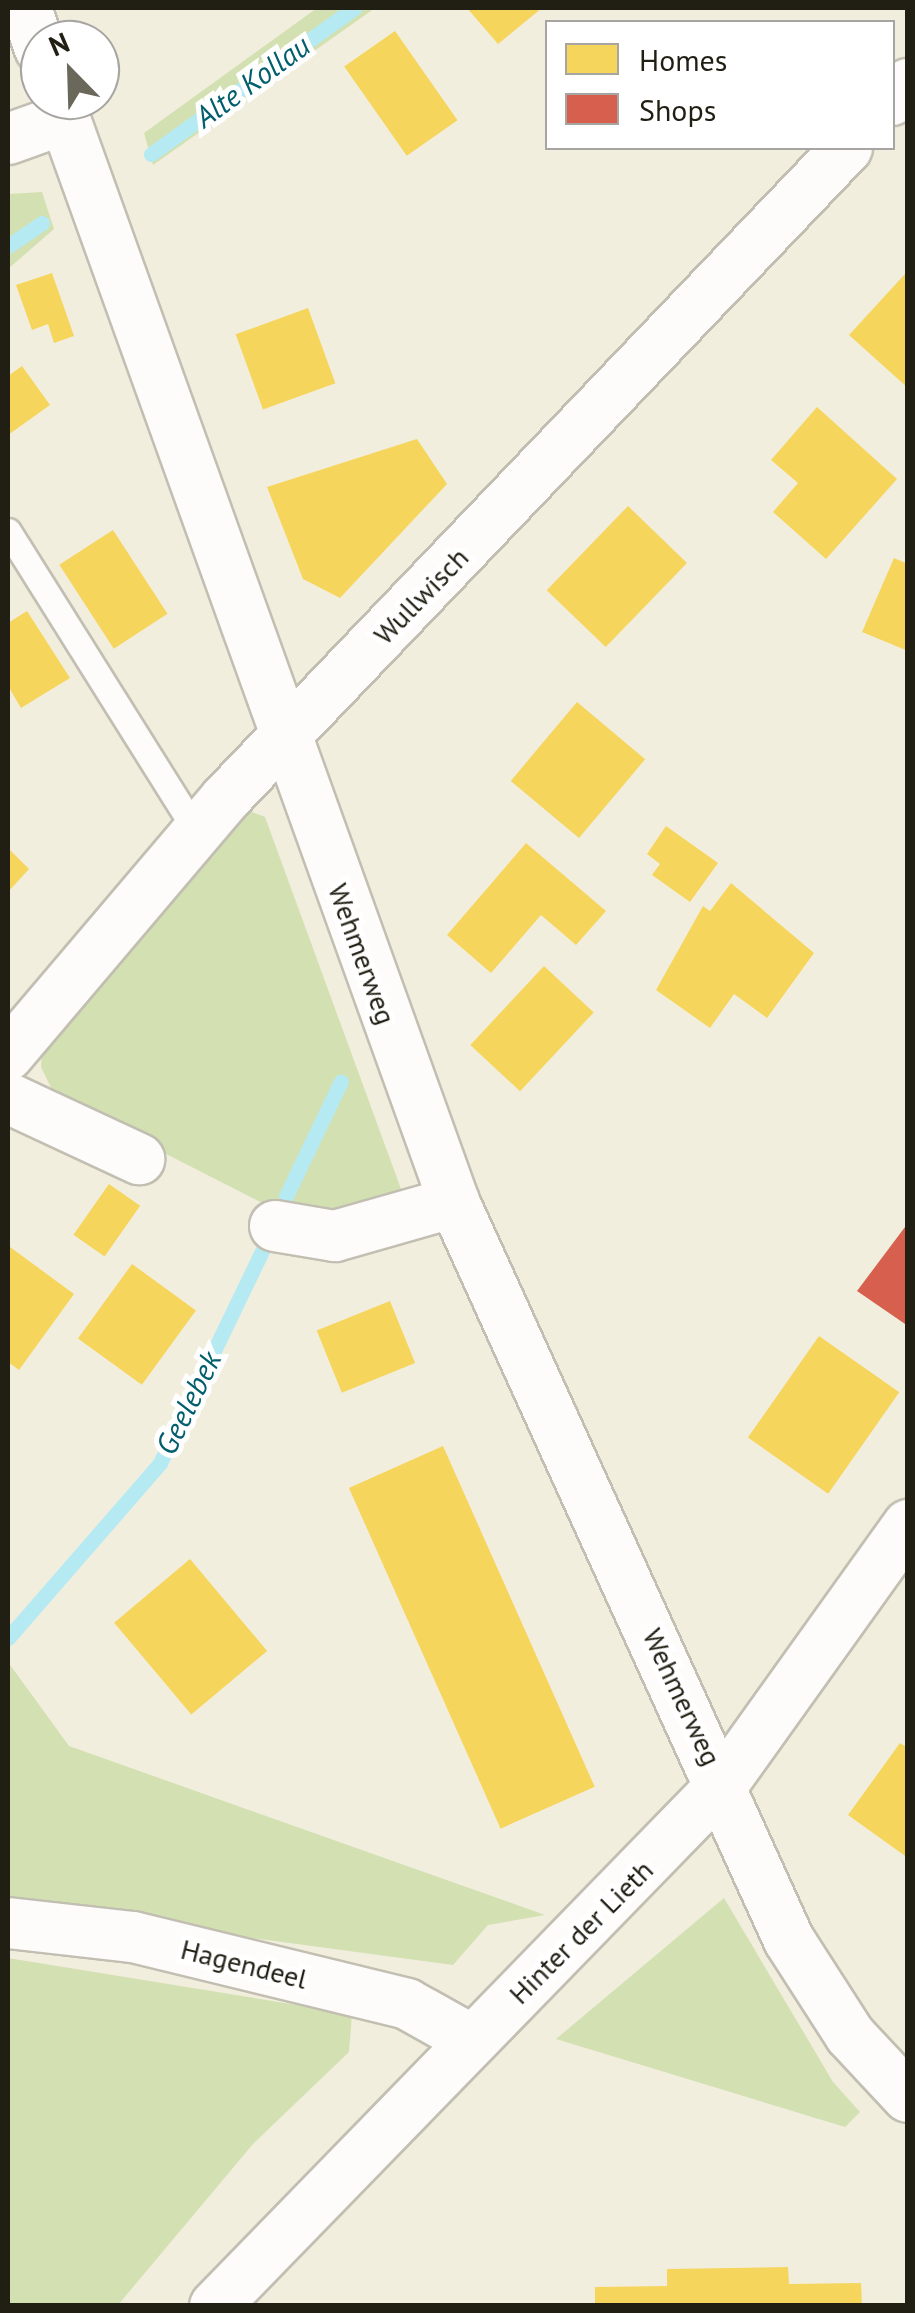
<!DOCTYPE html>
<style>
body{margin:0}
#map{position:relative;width:915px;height:2313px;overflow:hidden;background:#f2eede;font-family:"PT Sans",sans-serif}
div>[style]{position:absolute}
.green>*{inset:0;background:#d3e0b2}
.homes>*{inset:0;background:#f6d55c;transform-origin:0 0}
.shops>*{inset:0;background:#d6604d}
.stream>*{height:15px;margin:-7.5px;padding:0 7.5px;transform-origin:7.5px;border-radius:7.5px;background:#b6eaf2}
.roads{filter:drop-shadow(2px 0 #c2bfb2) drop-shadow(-2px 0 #c2bfb2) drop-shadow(0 2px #c2bfb2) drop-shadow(0 -2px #c2bfb2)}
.service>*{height:25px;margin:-12.5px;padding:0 12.5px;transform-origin:12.5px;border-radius:12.5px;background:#fdfcfa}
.minor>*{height:50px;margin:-25px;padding:0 25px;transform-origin:25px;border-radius:25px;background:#fdfcfa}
span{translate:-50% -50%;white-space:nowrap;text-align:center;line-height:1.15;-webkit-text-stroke:10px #fff;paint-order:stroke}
.street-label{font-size:28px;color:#211f14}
.water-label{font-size:30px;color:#005e6d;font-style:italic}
.frame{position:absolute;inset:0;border:10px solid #211f14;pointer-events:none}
.legend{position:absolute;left:545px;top:20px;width:350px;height:130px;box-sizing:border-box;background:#fff;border:2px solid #a6a5a1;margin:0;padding:12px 18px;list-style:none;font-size:30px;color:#211f14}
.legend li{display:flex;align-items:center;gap:20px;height:50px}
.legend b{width:50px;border:2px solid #a6a5a1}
.north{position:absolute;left:20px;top:20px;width:100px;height:100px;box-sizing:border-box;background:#fff;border:2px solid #a6a5a1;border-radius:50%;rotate:337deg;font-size:28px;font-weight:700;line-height:40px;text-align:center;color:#211f14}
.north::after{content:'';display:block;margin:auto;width:35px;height:45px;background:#6a675b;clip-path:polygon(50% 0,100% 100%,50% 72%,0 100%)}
</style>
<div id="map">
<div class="green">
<div style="clip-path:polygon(317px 8px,375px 8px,153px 165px,144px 133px)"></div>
<div style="clip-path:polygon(42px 192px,54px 229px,8px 269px,8px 194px)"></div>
<div style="clip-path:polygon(252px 812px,265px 817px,401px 1189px,329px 1218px,270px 1207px,56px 1098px,41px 1067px,43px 1038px,236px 818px)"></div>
<div style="clip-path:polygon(8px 1662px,69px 1746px,545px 1915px,488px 1925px,453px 1965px,8px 1905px)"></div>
<div style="clip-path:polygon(724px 1898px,833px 2082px,860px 2112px,845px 2127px,556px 2039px)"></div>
<div style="clip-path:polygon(8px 1958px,352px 2014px,349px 2052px,253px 2144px,118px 2305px,8px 2305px)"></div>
</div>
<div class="homes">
<div style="clip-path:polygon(467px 8px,542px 8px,498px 44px)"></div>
<div style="left:395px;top:31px;width:109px;height:62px;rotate:55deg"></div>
<div style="clip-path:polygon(52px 273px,74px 336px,54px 343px,48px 324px,32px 330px,16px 285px)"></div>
<div style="clip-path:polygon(905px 274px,908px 277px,908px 388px,849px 335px)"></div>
<div style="left:308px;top:308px;width:80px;height:77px;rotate:70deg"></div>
<div style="clip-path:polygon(22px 366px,50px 405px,8px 435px,8px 376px)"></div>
<div style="clip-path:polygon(817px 407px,897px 479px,826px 559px,773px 512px,798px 483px,771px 460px)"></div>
<div style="clip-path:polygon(417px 439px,447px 484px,340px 598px,303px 579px,267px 487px)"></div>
<div style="left:628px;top:506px;width:82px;height:117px;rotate:44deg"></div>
<div style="left:113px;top:530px;width:100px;height:64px;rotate:57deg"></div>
<div style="clip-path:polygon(894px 558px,908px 564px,908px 651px,862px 632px)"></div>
<div style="clip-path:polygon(27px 611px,70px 678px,21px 708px,8px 686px,8px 623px)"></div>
<div style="left:577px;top:702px;width:89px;height:103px;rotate:40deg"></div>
<div style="clip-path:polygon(666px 826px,718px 863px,690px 902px,652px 875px,660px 864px,647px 854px)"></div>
<div style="clip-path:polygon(526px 843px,606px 911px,576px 945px,541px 915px,491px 973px,447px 935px)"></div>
<div style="clip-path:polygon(8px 848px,29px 869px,8px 892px)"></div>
<div style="clip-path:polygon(731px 883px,814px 953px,767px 1018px,734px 994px,710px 1028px,656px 990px,703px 906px,710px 911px)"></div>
<div style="left:544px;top:966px;width:68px;height:108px;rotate:43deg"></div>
<div style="left:109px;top:1184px;width:38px;height:62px;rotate:35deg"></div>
<div style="clip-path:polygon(10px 1247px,74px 1294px,19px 1370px,8px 1362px)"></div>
<div style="left:132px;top:1264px;width:79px;height:92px;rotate:36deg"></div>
<div style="left:390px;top:1301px;width:67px;height:79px;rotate:68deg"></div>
<div style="left:819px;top:1336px;width:98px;height:124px;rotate:35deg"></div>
<div style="left:443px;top:1446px;width:373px;height:103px;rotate:66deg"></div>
<div style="left:190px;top:1559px;width:120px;height:99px;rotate:50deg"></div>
<div style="clip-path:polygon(900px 1743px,908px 1748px,908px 1858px,848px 1815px)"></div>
<div style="clip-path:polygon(788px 2267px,789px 2284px,861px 2283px,862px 2306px,595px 2306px,595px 2287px,667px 2286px,667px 2269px)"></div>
</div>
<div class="shops">
<div style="clip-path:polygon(908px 1223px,908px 1326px,857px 1291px)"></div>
</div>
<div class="stream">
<div style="left:151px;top:154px;width:250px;rotate:-35.7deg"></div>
<div style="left:8px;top:246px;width:41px;rotate:-34.1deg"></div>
<div style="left:286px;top:1196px;width:127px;rotate:-64.4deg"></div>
<div style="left:8px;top:1638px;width:232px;rotate:-49deg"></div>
<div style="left:160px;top:1463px;width:244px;rotate:-64.3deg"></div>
</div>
<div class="roads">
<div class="service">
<div style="left:8px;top:531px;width:355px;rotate:57.9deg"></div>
</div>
<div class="minor">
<div style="left:26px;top:8px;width:43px;rotate:71.1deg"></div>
<div style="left:58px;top:100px;width:1171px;rotate:70.23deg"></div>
<div style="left:454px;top:1202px;width:810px;rotate:65.59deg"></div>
<div style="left:789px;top:1940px;width:113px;rotate:57.3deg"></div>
<div style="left:850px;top:2035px;width:85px;rotate:46.9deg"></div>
<div style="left:892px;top:100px;width:23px;rotate:-45deg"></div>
<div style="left:8px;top:139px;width:59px;rotate:-19.7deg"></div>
<div style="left:8px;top:1055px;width:337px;rotate:-49.7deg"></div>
<div style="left:226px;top:798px;width:899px;rotate:-46.31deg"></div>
<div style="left:8px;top:1098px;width:145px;rotate:25deg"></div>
<div style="left:275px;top:1226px;width:61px;rotate:9.5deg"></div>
<div style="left:335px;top:1236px;width:124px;rotate:-15.9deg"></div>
<div style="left:8px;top:1923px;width:126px;rotate:6.4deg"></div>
<div style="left:133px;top:1937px;width:282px;rotate:13.7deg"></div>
<div style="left:407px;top:2004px;width:72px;rotate:29.1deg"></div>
<div style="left:215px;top:2306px;width:727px;rotate:-45.78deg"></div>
<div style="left:722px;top:1785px;width:320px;rotate:-54.4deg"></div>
</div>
</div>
<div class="street-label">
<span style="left:421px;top:596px;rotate:-46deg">Wullwisch</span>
<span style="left:362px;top:954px;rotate:70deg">Wehmerweg</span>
<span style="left:682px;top:1697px;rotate:65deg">Wehmerweg</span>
<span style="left:581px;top:1932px;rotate:-45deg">Hinter der Lieth</span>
<span style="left:244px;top:1964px;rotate:14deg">Hagendeel</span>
</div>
<div class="water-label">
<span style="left:252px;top:81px;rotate:-36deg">Alte Kollau</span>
<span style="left:188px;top:1403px;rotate:-64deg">Geelebek</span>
</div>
<div class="frame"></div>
<ul class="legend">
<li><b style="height:28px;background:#f6d55c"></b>Homes</li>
<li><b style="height:28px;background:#d6604d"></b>Shops</li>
</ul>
<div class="north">N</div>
</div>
